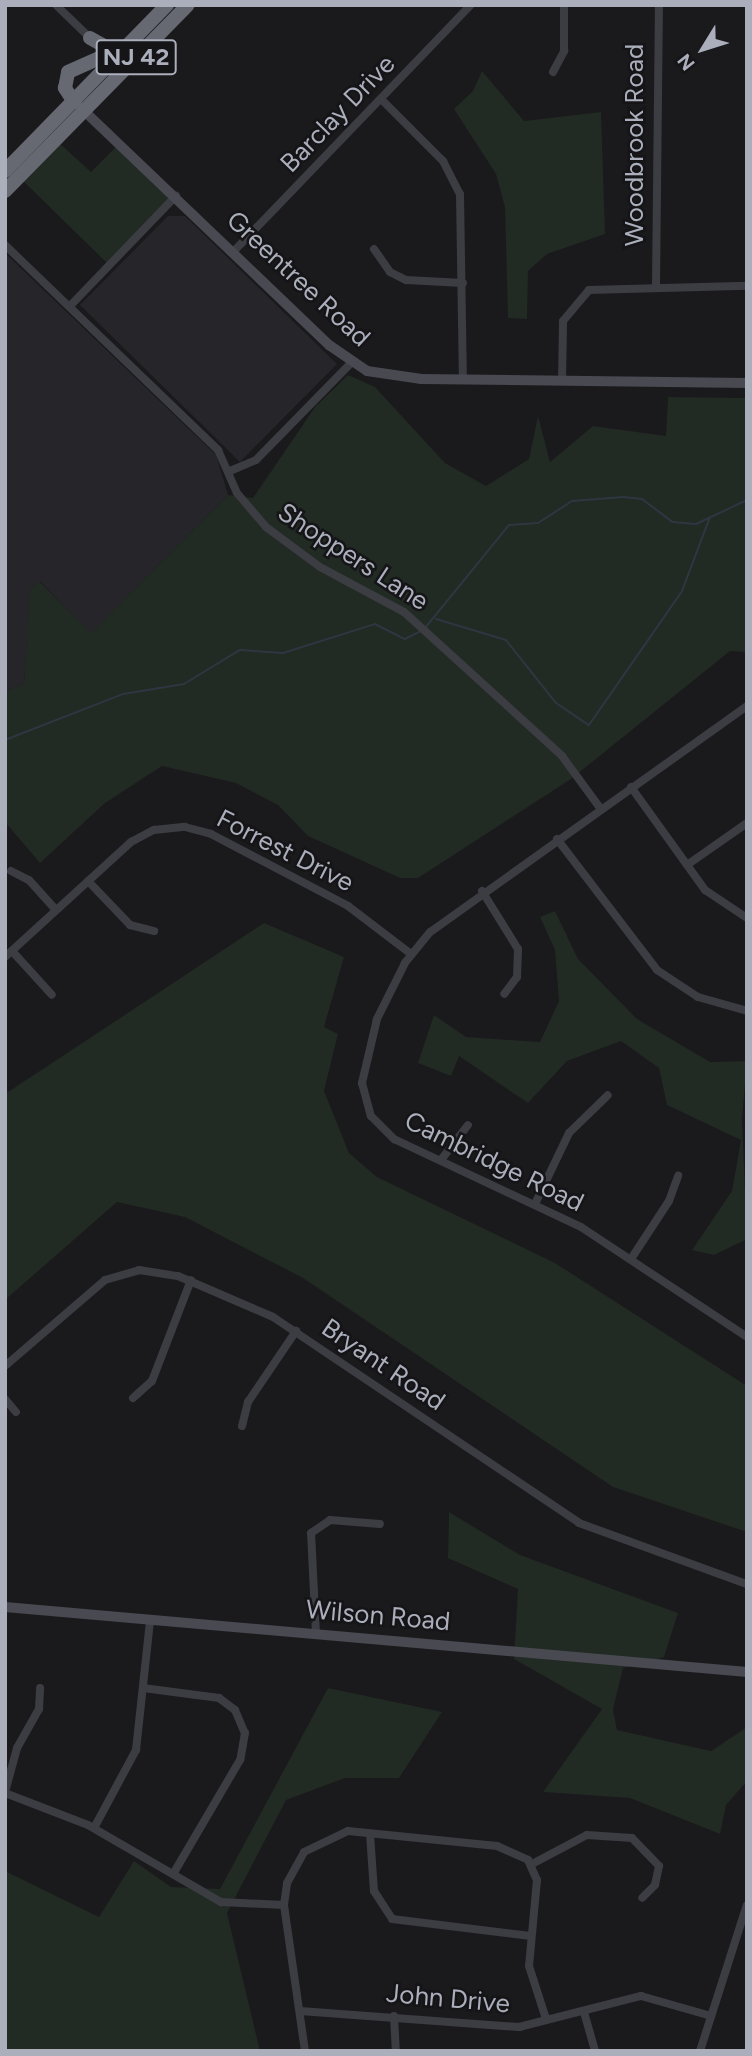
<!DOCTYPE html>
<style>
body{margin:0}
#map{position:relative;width:752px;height:2056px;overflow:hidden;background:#1a191c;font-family:Figtree,sans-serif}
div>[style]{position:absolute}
.built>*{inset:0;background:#262529}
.green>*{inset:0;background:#212a23}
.stream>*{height:2px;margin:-1px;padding:0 1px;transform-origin:1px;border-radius:1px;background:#2e3741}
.street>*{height:8px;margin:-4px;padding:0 4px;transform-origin:4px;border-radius:4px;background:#3c3c43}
.secondary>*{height:10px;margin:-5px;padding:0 5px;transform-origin:5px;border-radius:5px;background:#484951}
.highway>*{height:14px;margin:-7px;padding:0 7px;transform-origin:7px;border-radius:7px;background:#666872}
span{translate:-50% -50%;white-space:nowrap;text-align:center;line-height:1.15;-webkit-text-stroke:5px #151417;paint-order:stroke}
.shield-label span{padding:2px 5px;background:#151417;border:2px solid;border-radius:5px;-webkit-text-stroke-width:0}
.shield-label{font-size:24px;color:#abafbc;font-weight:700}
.street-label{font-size:26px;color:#abafbc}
.frame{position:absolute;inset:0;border:7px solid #abafbc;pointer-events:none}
.north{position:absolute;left:668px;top:14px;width:70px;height:70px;-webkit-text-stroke:5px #151417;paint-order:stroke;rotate:232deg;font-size:19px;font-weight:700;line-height:28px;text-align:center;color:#abafbc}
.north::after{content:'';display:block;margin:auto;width:24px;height:32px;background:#abafbc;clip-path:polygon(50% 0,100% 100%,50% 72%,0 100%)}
</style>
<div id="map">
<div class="built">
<div style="clip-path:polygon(168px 216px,185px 216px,337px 364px,240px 462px,80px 305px)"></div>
<div style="clip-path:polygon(5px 253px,216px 455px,228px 495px,91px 634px,40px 581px,31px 589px,24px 683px,5px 692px)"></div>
</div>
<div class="green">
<div style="clip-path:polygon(482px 71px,524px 121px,601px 112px,605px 234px,547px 254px,528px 271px,527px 319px,508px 318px,505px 207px,496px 174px,454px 109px,473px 91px)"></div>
<div style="clip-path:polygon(56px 140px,91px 172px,121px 142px,176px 196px,109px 265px,19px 177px)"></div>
<div style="clip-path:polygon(348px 375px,375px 387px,445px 463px,486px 486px,529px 459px,538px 416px,550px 462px,593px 426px,666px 436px,668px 397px,747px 398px,747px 652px,730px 651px,571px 779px,418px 878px,400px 878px,308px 836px,278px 805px,236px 783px,162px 766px,105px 803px,40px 863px,5px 822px,5px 692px,24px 683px,30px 589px,39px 581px,91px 633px,228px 495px,253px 498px,315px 407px)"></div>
<div style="clip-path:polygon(555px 911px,578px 959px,637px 1019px,710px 1062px,747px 1061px,742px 1119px,747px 1239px,714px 1255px,692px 1250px,732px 1191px,741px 1140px,667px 1105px,659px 1068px,621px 1041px,567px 1061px,528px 1103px,459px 1056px,451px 1076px,418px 1063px,434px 1015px,466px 1037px,540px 1042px,559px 1001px,555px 950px,540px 917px)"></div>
<div style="clip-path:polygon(264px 923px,344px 957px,324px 1027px,338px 1034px,324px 1091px,349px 1153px,377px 1177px,555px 1263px,747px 1386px,747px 1532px,613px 1487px,303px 1278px,185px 1217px,117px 1202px,5px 1300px,5px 1094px)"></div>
<div style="clip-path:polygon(449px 1512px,520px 1555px,678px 1613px,664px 1657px,623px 1668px,613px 1709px,617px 1730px,711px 1751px,747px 1727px,747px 1781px,726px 1805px,720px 1834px,630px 1798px,543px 1792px,602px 1709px,514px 1659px,518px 1589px,448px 1558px)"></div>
<div style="clip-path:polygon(328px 1688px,442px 1712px,399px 1778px,345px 1778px,286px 1800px,227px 1913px,260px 2051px,5px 2051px,5px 1871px,99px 1917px,134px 1861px,171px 1887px,220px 1889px)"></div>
</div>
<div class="stream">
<div style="left:436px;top:619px;width:73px;rotate:16.7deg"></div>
<div style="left:506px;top:640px;width:80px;rotate:51.6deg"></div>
<div style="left:556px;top:703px;width:40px;rotate:34deg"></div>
<div style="left:589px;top:725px;width:163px;rotate:-55.2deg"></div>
<div style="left:682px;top:591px;width:79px;rotate:-69.3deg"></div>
<div style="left:425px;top:628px;width:133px;rotate:-50.8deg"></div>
<div style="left:509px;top:525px;width:29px;rotate:-4deg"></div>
<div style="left:538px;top:523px;width:40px;rotate:-32.9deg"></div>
<div style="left:572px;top:501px;width:52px;rotate:-4.4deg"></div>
<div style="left:624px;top:497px;width:18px;rotate:6deg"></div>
<div style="left:642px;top:499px;width:38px;rotate:37deg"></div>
<div style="left:672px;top:522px;width:24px;rotate:5deg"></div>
<div style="left:696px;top:524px;width:56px;rotate:-25.2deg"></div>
<div style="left:5px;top:740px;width:127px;rotate:-21.3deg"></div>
<div style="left:123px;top:694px;width:62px;rotate:-9.3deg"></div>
<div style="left:184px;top:684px;width:66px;rotate:-31.3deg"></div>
<div style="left:240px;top:650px;width:43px;rotate:4deg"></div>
<div style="left:283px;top:653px;width:96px;rotate:-17.5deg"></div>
<div style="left:375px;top:624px;width:34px;rotate:27deg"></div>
<div style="left:405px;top:639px;width:18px;rotate:-27deg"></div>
</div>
<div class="street">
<div style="left:56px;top:5px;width:47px;rotate:44.1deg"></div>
<div style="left:553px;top:72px;width:24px;rotate:-62deg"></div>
<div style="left:564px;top:51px;width:46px;rotate:-90deg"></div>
<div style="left:381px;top:99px;width:88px;rotate:45deg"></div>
<div style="left:443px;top:161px;width:37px;rotate:63deg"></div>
<div style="left:460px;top:194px;width:185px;rotate:89.1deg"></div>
<div style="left:5px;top:245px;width:296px;rotate:43.9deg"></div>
<div style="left:218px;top:450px;width:47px;rotate:66.2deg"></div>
<div style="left:237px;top:493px;width:45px;rotate:49.5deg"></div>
<div style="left:266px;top:527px;width:67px;rotate:36.5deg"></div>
<div style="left:320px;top:567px;width:95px;rotate:28.2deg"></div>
<div style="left:404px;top:612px;width:214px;rotate:42.3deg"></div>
<div style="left:562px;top:756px;width:64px;rotate:53.8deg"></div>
<div style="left:374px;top:249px;width:28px;rotate:55deg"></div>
<div style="left:390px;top:272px;width:18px;rotate:27deg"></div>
<div style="left:406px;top:280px;width:57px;rotate:3deg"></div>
<div style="left:234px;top:251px;width:342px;rotate:-46.1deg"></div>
<div style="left:656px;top:286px;width:281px;rotate:-89.4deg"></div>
<div style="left:70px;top:306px;width:153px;rotate:-46.1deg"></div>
<div style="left:562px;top:381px;width:60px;rotate:-89deg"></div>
<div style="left:563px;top:321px;width:40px;rotate:-50deg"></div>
<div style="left:589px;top:290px;width:158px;rotate:-1.5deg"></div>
<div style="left:230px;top:471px;width:28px;rotate:-23deg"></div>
<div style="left:256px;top:460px;width:136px;rotate:-45.6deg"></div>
<div style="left:747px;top:706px;width:389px;rotate:144.5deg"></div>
<div style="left:430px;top:932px;width:40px;rotate:129deg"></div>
<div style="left:405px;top:963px;width:63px;rotate:116.6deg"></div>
<div style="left:377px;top:1019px;width:66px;rotate:103.2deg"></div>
<div style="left:362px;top:1083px;width:34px;rotate:75deg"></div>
<div style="left:371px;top:1116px;width:33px;rotate:45deg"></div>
<div style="left:394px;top:1139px;width:207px;rotate:25.2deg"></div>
<div style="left:581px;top:1227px;width:199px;rotate:33.5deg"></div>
<div style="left:631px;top:787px;width:127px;rotate:54.3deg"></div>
<div style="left:705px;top:890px;width:50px;rotate:33.7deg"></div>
<div style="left:557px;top:839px;width:165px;rotate:52.6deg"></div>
<div style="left:657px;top:970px;width:49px;rotate:33.4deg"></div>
<div style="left:698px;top:997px;width:51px;rotate:15.9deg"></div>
<div style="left:687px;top:865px;width:73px;rotate:-35deg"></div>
<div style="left:11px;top:871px;width:20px;rotate:27deg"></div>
<div style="left:29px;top:880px;width:40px;rotate:48deg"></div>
<div style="left:88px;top:881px;width:61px;rotate:46.3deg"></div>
<div style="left:130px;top:925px;width:25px;rotate:14deg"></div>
<div style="left:482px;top:891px;width:68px;rotate:58.2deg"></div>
<div style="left:518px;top:949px;width:28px;rotate:92deg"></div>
<div style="left:517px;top:977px;width:21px;rotate:127deg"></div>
<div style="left:12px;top:951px;width:59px;rotate:47.7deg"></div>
<div style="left:5px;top:957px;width:171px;rotate:-42.4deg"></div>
<div style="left:131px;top:842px;width:26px;rotate:-28deg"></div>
<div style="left:154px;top:830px;width:31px;rotate:-6deg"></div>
<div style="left:185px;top:827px;width:27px;rotate:15deg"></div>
<div style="left:211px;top:834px;width:155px;rotate:27.7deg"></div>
<div style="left:348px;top:906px;width:79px;rotate:37.3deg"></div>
<div style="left:441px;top:1160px;width:44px;rotate:-52.4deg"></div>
<div style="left:535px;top:1204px;width:79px;rotate:-64.4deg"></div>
<div style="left:569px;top:1133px;width:54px;rotate:-44.3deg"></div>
<div style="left:631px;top:1259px;width:69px;rotate:-56.8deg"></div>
<div style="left:669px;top:1201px;width:27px;rotate:-70deg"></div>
<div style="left:5px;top:1366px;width:132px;rotate:-40.7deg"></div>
<div style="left:105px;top:1280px;width:35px;rotate:-16deg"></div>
<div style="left:139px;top:1270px;width:39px;rotate:9deg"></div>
<div style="left:178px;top:1276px;width:103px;rotate:23.3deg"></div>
<div style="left:273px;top:1317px;width:369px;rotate:33.9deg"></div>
<div style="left:579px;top:1523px;width:179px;rotate:20deg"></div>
<div style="left:133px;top:1398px;width:25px;rotate:-42deg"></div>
<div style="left:152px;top:1381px;width:108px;rotate:-68.9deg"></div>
<div style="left:5px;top:1399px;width:17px;rotate:50deg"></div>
<div style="left:242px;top:1426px;width:25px;rotate:-76deg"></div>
<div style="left:248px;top:1402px;width:86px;rotate:-55.9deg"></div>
<div style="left:316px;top:1634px;width:101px;rotate:-92.8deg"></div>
<div style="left:311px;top:1533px;width:23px;rotate:-34deg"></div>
<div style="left:330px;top:1520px;width:50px;rotate:4.6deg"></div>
<div style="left:143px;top:1688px;width:77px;rotate:7.5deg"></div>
<div style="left:219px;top:1698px;width:20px;rotate:37deg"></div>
<div style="left:235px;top:1710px;width:25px;rotate:67deg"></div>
<div style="left:245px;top:1733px;width:27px;rotate:100deg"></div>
<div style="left:240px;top:1760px;width:132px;rotate:120.4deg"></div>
<div style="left:5px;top:1792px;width:46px;rotate:-74.7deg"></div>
<div style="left:17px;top:1748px;width:45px;rotate:-60.6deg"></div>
<div style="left:39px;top:1709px;width:21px;rotate:-87deg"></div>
<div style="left:5px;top:1793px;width:89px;rotate:21.1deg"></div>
<div style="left:88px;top:1825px;width:154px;rotate:30.1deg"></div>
<div style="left:221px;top:1902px;width:63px;rotate:2.7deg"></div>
<div style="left:94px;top:1828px;width:89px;rotate:-61.7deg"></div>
<div style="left:136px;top:1750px;width:130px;rotate:-83.8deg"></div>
<div style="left:370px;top:1834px;width:57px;rotate:86deg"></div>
<div style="left:374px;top:1891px;width:33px;rotate:57deg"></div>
<div style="left:392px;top:1919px;width:140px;rotate:7deg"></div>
<div style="left:532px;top:1864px;width:62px;rotate:-27.8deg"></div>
<div style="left:587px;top:1835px;width:45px;rotate:3.8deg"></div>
<div style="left:632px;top:1838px;width:39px;rotate:46deg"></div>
<div style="left:659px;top:1866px;width:19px;rotate:102deg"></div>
<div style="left:655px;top:1885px;width:18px;rotate:135deg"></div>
<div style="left:300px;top:2011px;width:220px;rotate:4.2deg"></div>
<div style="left:519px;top:2027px;width:126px;rotate:-14.3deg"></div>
<div style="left:641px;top:1996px;width:73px;rotate:15.9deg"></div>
<div style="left:584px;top:2012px;width:41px;rotate:74.2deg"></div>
<div style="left:394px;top:2016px;width:35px;rotate:87deg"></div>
<div style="left:305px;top:2051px;width:148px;rotate:-98.2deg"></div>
<div style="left:284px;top:1905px;width:22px;rotate:-82deg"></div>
<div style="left:287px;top:1883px;width:35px;rotate:-61deg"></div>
<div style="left:304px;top:1852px;width:49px;rotate:-25.5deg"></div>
<div style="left:348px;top:1831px;width:150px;rotate:5.7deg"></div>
<div style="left:497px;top:1846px;width:34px;rotate:24deg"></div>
<div style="left:528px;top:1860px;width:22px;rotate:66deg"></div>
<div style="left:537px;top:1880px;width:86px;rotate:95.3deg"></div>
<div style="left:529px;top:1966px;width:56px;rotate:72.2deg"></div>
<div style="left:700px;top:2051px;width:153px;rotate:-72.2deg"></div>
</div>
<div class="secondary">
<div style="left:79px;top:106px;width:346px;rotate:43.7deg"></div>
<div style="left:329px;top:345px;width:46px;rotate:34.4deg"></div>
<div style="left:367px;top:371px;width:55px;rotate:8.4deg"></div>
<div style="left:421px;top:379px;width:326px;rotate:0.7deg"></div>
<div style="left:5px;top:1607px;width:745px;rotate:5.01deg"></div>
</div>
<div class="highway">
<div style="left:90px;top:38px;width:29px;rotate:29deg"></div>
<div style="left:74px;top:102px;width:17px;rotate:-123deg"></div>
<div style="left:65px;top:88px;width:16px;rotate:-79deg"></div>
<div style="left:68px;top:72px;width:59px;rotate:-24deg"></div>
<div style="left:5px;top:171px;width:232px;rotate:-45.7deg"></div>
<div style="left:5px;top:191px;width:261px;rotate:-45.5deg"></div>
</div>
<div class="shield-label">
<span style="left:136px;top:57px">NJ 42</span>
</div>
<div class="street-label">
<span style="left:338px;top:114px;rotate:-46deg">Barclay Drive</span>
<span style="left:635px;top:145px;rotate:-90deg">Woodbrook Road</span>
<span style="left:298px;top:279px;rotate:43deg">Greentree Road</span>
<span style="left:353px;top:557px;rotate:33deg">Shoppers Lane</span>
<span style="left:285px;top:851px;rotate:27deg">Forrest Drive</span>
<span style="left:494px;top:1162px;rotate:26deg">Cambridge Road</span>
<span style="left:383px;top:1365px;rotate:34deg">Bryant Road</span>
<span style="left:378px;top:1616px;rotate:5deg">Wilson Road</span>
<span style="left:448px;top:1999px;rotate:5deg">John Drive</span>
</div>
<div class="frame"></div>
<div class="north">N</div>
</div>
